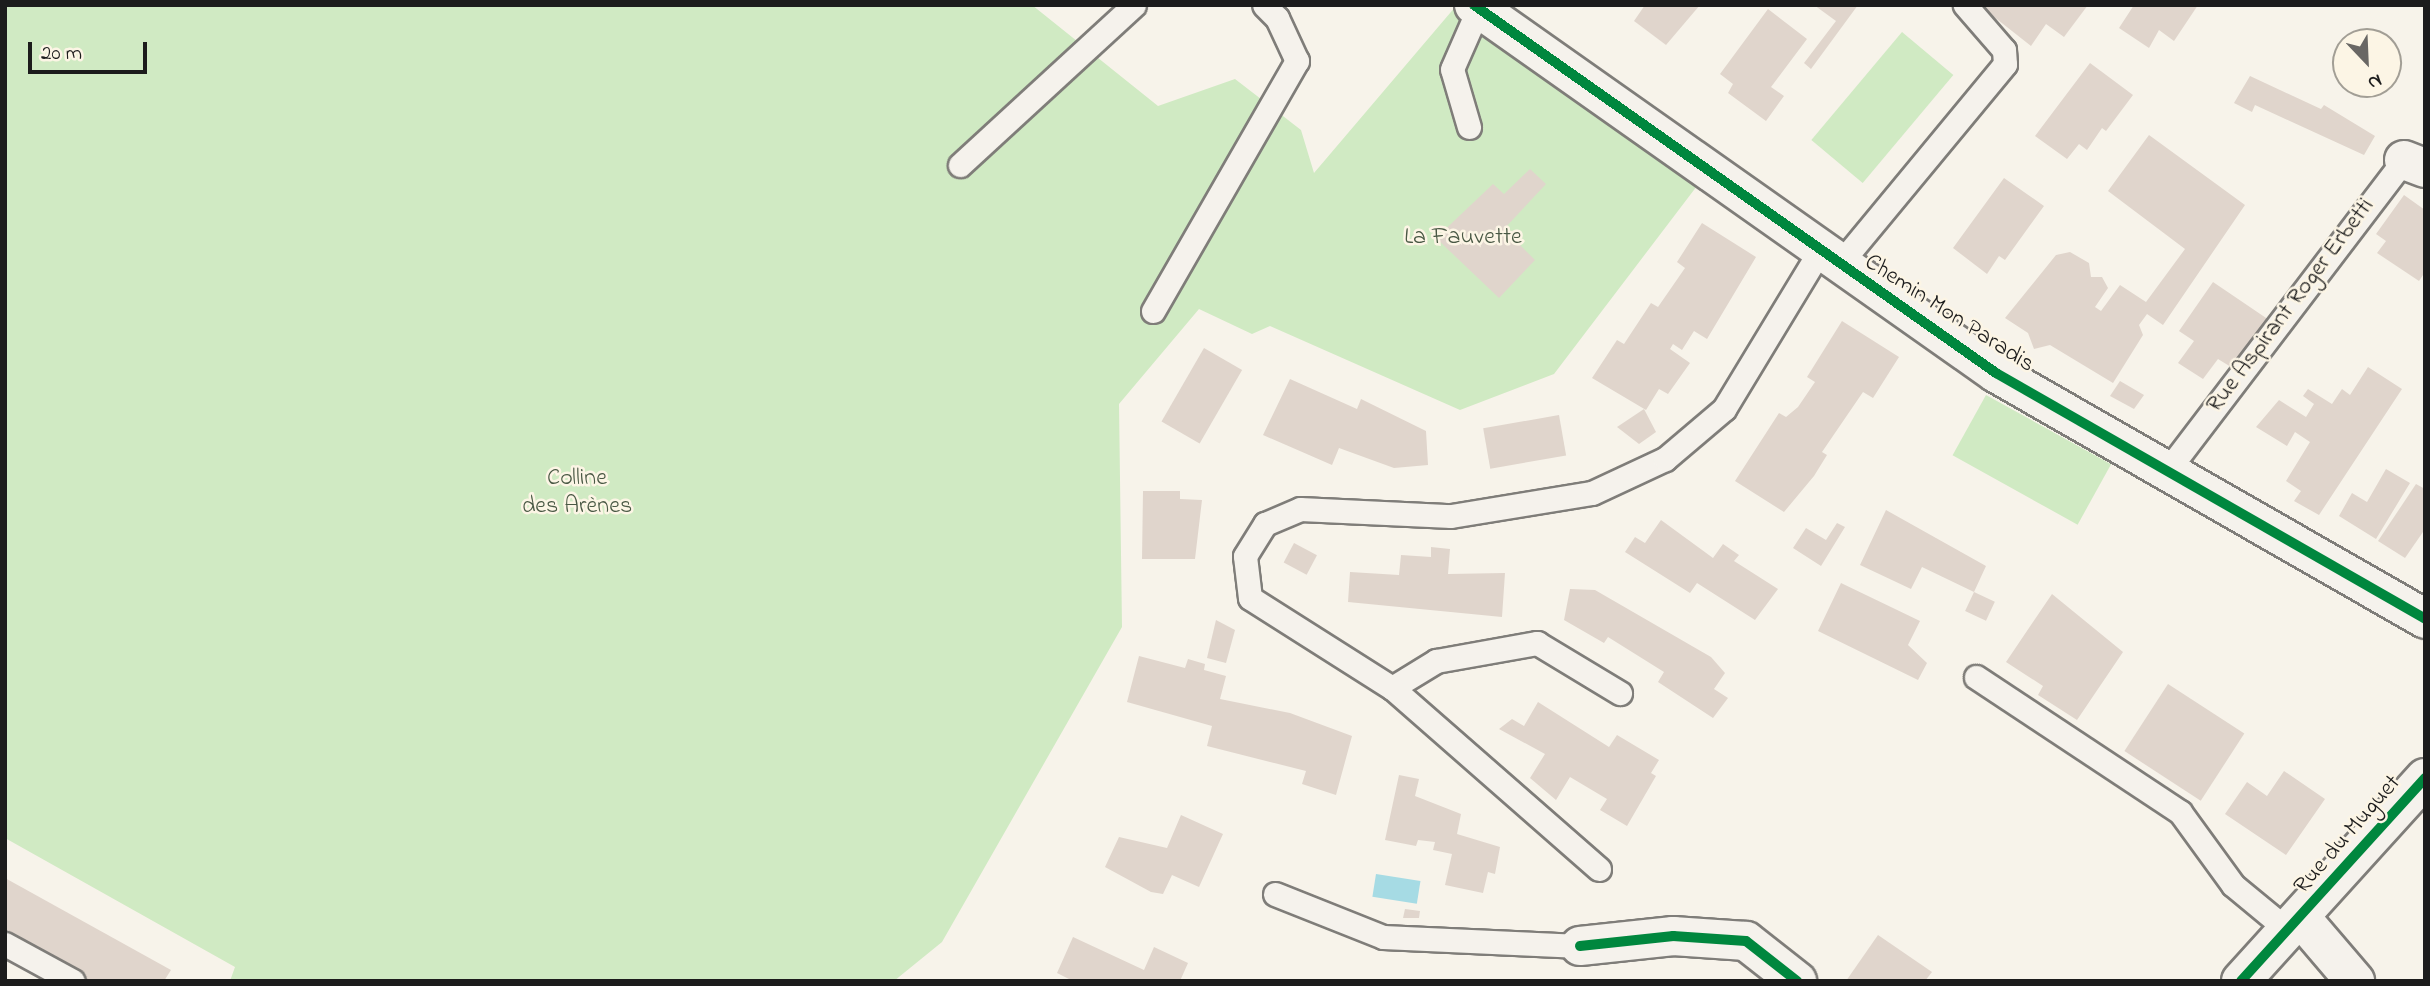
<!DOCTYPE html>
<meta charset="utf-8">
<style>
body{margin:0}
#map{position:relative;width:2430px;height:986px;overflow:hidden;background:#f7f3ea;font-family:"Indie Flower",sans-serif}
div>[style]{position:absolute}
.green>*{inset:0;background:#d0eac3;transform-origin:0 0}
.water>*{inset:0;background:#a6dbe4;transform-origin:0 0}
.building>*{inset:0;background:#e0d5cc;transform-origin:0 0}
.roads{filter:drop-shadow(2px 0 #7f7d79) drop-shadow(-2px 0 #7f7d79) drop-shadow(0 2px #7f7d79) drop-shadow(0 -2px #7f7d79)}
.lane>*{height:23px;margin:-11.5px;padding:0 11.5px;transform-origin:11.5px;border-radius:11.5px;background:#f5f2ec}
.street>*{height:38px;margin:-19px;padding:0 19px;transform-origin:19px;border-radius:19px;background:#f5f2ec}
.secondary>*{height:38px;margin:-19px;padding:0 19px;transform-origin:19px;border-radius:19px;background:#f5f2ec}
.cycleway>*{height:10px;margin:-5px;padding:0 5px;transform-origin:5px;border-radius:5px;background:#00873e}
span{translate:-50% -50%;white-space:nowrap;text-align:center;line-height:1.15;-webkit-text-stroke:5px #fcf5e5;paint-order:stroke}
.park-label{font-size:24px;color:#495844}
.street-label{font-size:24px;color:#1c1c1c}
.frame{position:absolute;inset:0;border:7px solid #1c1c1c;pointer-events:none}
.north{position:absolute;left:2332px;top:28px;width:70px;height:70px;box-sizing:border-box;background:#fcf5e5;border:2px solid #a29e95;border-radius:50%;rotate:157deg;font-size:19px;font-weight:700;line-height:28px;text-align:center;color:#1c1c1c}
.north::after{content:'';display:block;margin:auto;width:24px;height:32px;background:#696764;clip-path:polygon(50% 0,100% 100%,50% 72%,0 100%)}
.scale{position:absolute;left:28px;top:42px;width:119px;height:32px;box-sizing:border-box;border:4px solid #1c1c1c;border-top:0;padding-left:9px;font-size:21px;line-height:24px;white-space:nowrap;color:#1c1c1c;-webkit-text-stroke:5px #fcf5e5;paint-order:stroke}
</style>
<div id="map">
<div class="green">
<div style="clip-path:polygon(5px 5px,1032px 5px,1158px 106px,1235px 79px,1301px 130px,1314px 173px,1456px 6px,1700px 182px,1554px 374px,1460px 410px,1270px 326px,1252px 334px,1199px 309px,1119px 404px,1122px 627px,942px 942px,894px 981px,230px 981px,235px 967px,5px 838px)"></div>
<div style="left:1902px;top:32px;width:67px;height:141px;rotate:40deg"></div>
<div style="left:1986px;top:395px;width:143px;height:69px;rotate:29deg"></div>
</div>
<div class="water">
<div style="left:1376px;top:874px;width:45px;height:23px;rotate:9deg"></div>
</div>
<div class="building">
<div style="clip-path:polygon(1645px 5px,1700px 5px,1666px 45px,1634px 21px)"></div>
<div style="clip-path:polygon(1814px 5px,1858px 5px,1811px 69px,1804px 63px,1836px 21px)"></div>
<div style="clip-path:polygon(1979px 5px,2088px 5px,2064px 37px,2046px 24px,2031px 46px)"></div>
<div style="clip-path:polygon(2134px 5px,2198px 5px,2174px 41px,2159px 30px,2149px 48px,2119px 28px)"></div>
<div style="clip-path:polygon(1768px 9px,1807px 39px,1771px 87px,1784px 96px,1766px 121px,1728px 93px,1733px 84px,1720px 74px)"></div>
<div style="clip-path:polygon(2090px 63px,2133px 95px,2106px 131px,2102px 128px,2087px 150px,2079px 144px,2067px 159px,2035px 136px)"></div>
<div style="clip-path:polygon(2250px 76px,2321px 109px,2324px 105px,2375px 136px,2364px 155px,2255px 105px,2252px 112px,2234px 103px)"></div>
<div style="clip-path:polygon(2149px 135px,2245px 205px,2163px 325px,2147px 314px,2139px 325px,2143px 335px,2113px 383px,2050px 345px,2034px 349px,2028px 333px,2005px 318px,2056px 255px,2070px 252px,2089px 263px,2091px 277px,2102px 277px,2108px 288px,2095px 307px,2101px 311px,2120px 285px,2146px 302px,2185px 249px,2108px 191px)"></div>
<div style="clip-path:polygon(1530px 169px,1546px 184px,1504px 229px,1535px 260px,1499px 298px,1436px 238px,1493px 184px,1504px 194px)"></div>
<div style="clip-path:polygon(2004px 178px,2044px 206px,2005px 260px,1999px 256px,1987px 274px,1953px 248px)"></div>
<div style="clip-path:polygon(2404px 195px,2425px 210px,2425px 272px,2419px 281px,2377px 253px,2386px 241px,2376px 234px)"></div>
<div style="clip-path:polygon(1702px 223px,1756px 257px,1707px 339px,1694px 331px,1682px 350px,1673px 344px,1670px 349px,1690px 363px,1668px 394px,1659px 389px,1646px 410px,1592px 378px,1617px 340px,1624px 344px,1651px 303px,1658px 307px,1685px 268px,1677px 262px)"></div>
<div style="clip-path:polygon(2213px 282px,2272px 322px,2247px 356px,2241px 353px,2231px 367px,2218px 359px,2203px 379px,2178px 363px,2194px 341px,2179px 331px)"></div>
<div style="clip-path:polygon(1842px 321px,1899px 357px,1873px 398px,1863px 392px,1822px 452px,1827px 455px,1814px 476px,1784px 512px,1735px 481px,1779px 413px,1786px 417px,1798px 407px,1815px 382px,1807px 377px)"></div>
<div style="left:1204px;top:348px;width:44px;height:85px;rotate:30deg"></div>
<div style="clip-path:polygon(2368px 367px,2402px 389px,2319px 515px,2294px 501px,2301px 491px,2286px 481px,2310px 442px,2295px 432px,2287px 446px,2256px 427px,2279px 400px,2306px 417px,2314px 404px,2303px 396px,2308px 389px,2332px 404px,2342px 389px,2350px 395px)"></div>
<div style="clip-path:polygon(1290px 379px,1357px 409px,1361px 399px,1426px 431px,1428px 465px,1394px 468px,1339px 448px,1332px 465px,1263px 435px)"></div>
<div style="clip-path:polygon(2120px 381px,2144px 395px,2134px 409px,2110px 396px)"></div>
<div style="clip-path:polygon(1644px 409px,1656px 432px,1639px 444px,1617px 427px)"></div>
<div style="left:1559px;top:415px;width:41px;height:77px;rotate:80deg"></div>
<div style="clip-path:polygon(2386px 469px,2410px 483px,2376px 539px,2339px 516px,2352px 493px,2367px 502px)"></div>
<div style="clip-path:polygon(2416px 484px,2425px 489px,2425px 529px,2405px 558px,2378px 541px)"></div>
<div style="clip-path:polygon(1143px 491px,1180px 491px,1180px 499px,1202px 500px,1195px 559px,1142px 559px)"></div>
<div style="clip-path:polygon(1886px 510px,1986px 566px,1974px 592px,1922px 567px,1911px 589px,1860px 565px)"></div>
<div style="clip-path:polygon(1661px 520px,1713px 558px,1723px 544px,1739px 555px,1734px 561px,1778px 589px,1755px 620px,1697px 583px,1690px 593px,1625px 552px,1635px 537px,1645px 543px)"></div>
<div style="clip-path:polygon(1837px 523px,1845px 527px,1821px 566px,1793px 548px,1806px 528px,1826px 540px)"></div>
<div style="left:1294px;top:543px;width:26px;height:22px;rotate:28deg"></div>
<div style="clip-path:polygon(1431px 547px,1450px 549px,1448px 574px,1505px 573px,1502px 617px,1348px 602px,1350px 572px,1399px 575px,1401px 555px,1431px 557px)"></div>
<div style="clip-path:polygon(1841px 583px,1920px 621px,1908px 645px,1927px 663px,1918px 680px,1818px 631px)"></div>
<div style="clip-path:polygon(1570px 589px,1595px 590px,1711px 657px,1725px 673px,1714px 689px,1728px 698px,1713px 718px,1658px 682px,1664px 672px,1608px 637px,1604px 643px,1564px 620px)"></div>
<div style="left:1974px;top:592px;width:23px;height:21px;rotate:25deg"></div>
<div style="clip-path:polygon(2052px 594px,2123px 652px,2077px 720px,2038px 695px,2043px 686px,2006px 662px)"></div>
<div style="clip-path:polygon(1216px 620px,1235px 630px,1226px 663px,1207px 658px)"></div>
<div style="clip-path:polygon(1139px 656px,1185px 668px,1188px 659px,1205px 664px,1204px 670px,1226px 676px,1220px 699px,1290px 713px,1352px 736px,1336px 795px,1302px 784px,1306px 771px,1207px 746px,1212px 726px,1127px 702px)"></div>
<div style="left:2168px;top:684px;width:91px;height:80px;rotate:33deg"></div>
<div style="clip-path:polygon(1538px 702px,1609px 747px,1617px 735px,1659px 760px,1651px 773px,1656px 776px,1627px 826px,1600px 810px,1607px 799px,1570px 777px,1556px 800px,1530px 778px,1545px 754px,1499px 729px,1512px 719px,1524px 726px)"></div>
<div style="clip-path:polygon(2284px 771px,2325px 799px,2286px 855px,2225px 814px,2247px 782px,2267px 796px)"></div>
<div style="clip-path:polygon(1399px 775px,1419px 779px,1415px 796px,1461px 814px,1457px 834px,1500px 847px,1495px 874px,1488px 872px,1483px 893px,1445px 885px,1452px 854px,1433px 850px,1435px 842px,1418px 840px,1416px 846px,1385px 840px)"></div>
<div style="clip-path:polygon(1181px 815px,1223px 834px,1199px 887px,1172px 875px,1163px 894px,1151px 892px,1105px 867px,1119px 837px,1167px 848px)"></div>
<div style="clip-path:polygon(5px 878px,171px 970px,164px 981px,82px 981px,5px 938px)"></div>
<div style="clip-path:polygon(1405px 909px,1420px 911px,1419px 918px,1403px 918px)"></div>
<div style="clip-path:polygon(1878px 935px,1932px 972px,1925px 981px,1846px 981px)"></div>
<div style="clip-path:polygon(1073px 937px,1144px 970px,1154px 947px,1188px 963px,1180px 981px,1073px 981px,1057px 973px)"></div>
</div>
<div class="roads">
<div class="lane">
<div style="left:1469px;top:127px;width:60px;rotate:-106.3deg"></div>
<div style="left:1452px;top:69px;width:55px;rotate:-66.3deg"></div>
<div style="left:1474px;top:19px;width:14px;rotate:-94deg"></div>
<div style="left:960px;top:165px;width:236px;rotate:-42.6deg"></div>
<div style="left:1838px;top:266px;width:262px;rotate:-50.4deg"></div>
<div style="left:2005px;top:64px;width:14px;rotate:-94deg"></div>
<div style="left:2004px;top:50px;width:60px;rotate:-130.9deg"></div>
<div style="left:1153px;top:311px;width:289px;rotate:-60.1deg"></div>
<div style="left:1297px;top:61px;width:47px;rotate:-114.9deg"></div>
<div style="left:1277px;top:18px;width:18px;rotate:-135deg"></div>
<div style="left:2167px;top:471px;width:391px;rotate:-52.7deg"></div>
<div style="left:1976px;top:677px;width:245px;rotate:33.5deg"></div>
<div style="left:2180px;top:812px;width:90px;rotate:54deg"></div>
<div style="left:2233px;top:885px;width:74px;rotate:39.5deg"></div>
<div style="left:1392px;top:688px;width:52px;rotate:-31.5deg"></div>
<div style="left:1436px;top:661px;width:103px;rotate:-10.1deg"></div>
<div style="left:1537px;top:643px;width:97px;rotate:31.1deg"></div>
<div style="left:1599px;top:869px;width:275px;rotate:-138.8deg"></div>
<div style="left:1392px;top:688px;width:168px;rotate:-147.6deg"></div>
<div style="left:1250px;top:598px;width:42px;rotate:-96.8deg"></div>
<div style="left:1245px;top:556px;width:38px;rotate:-58deg"></div>
<div style="left:1265px;top:524px;width:38px;rotate:-23deg"></div>
<div style="left:1300px;top:509px;width:151px;rotate:2.7deg"></div>
<div style="left:1451px;top:516px;width:143px;rotate:-9.3deg"></div>
<div style="left:1592px;top:493px;width:81px;rotate:-25deg"></div>
<div style="left:1665px;top:459px;width:77px;rotate:-40.3deg"></div>
<div style="left:1724px;top:409px;width:184px;rotate:-58.8deg"></div>
<div style="left:1275px;top:894px;width:116px;rotate:21.7deg"></div>
<div style="left:1383px;top:937px;width:197px;rotate:2.6deg"></div>
<div style="left:5px;top:944px;width:77px;rotate:28.6deg"></div>
</div>
<div class="street">
<div style="left:2404px;top:160px;width:22px;rotate:21deg"></div>
<div style="left:2302px;top:919px;width:82px;rotate:49.5deg"></div>
<div style="left:1580px;top:946px;width:94px;rotate:-6.1deg"></div>
<div style="left:1673px;top:936px;width:73px;rotate:3.9deg"></div>
<div style="left:1746px;top:941px;width:65px;rotate:38.1deg"></div>
<div style="left:2241px;top:981px;width:274px;rotate:-47.8deg"></div>
</div>
<div class="secondary">
<div style="left:1474px;top:5px;width:639px;rotate:35.18deg"></div>
<div style="left:1996px;top:373px;width:495px;rotate:29.8deg"></div>
</div>
</div>
<div class="cycleway">
<div style="left:1474px;top:5px;width:639px;rotate:35.18deg"></div>
<div style="left:1996px;top:373px;width:495px;rotate:29.8deg"></div>
<div style="left:1580px;top:946px;width:94px;rotate:-6.1deg"></div>
<div style="left:1673px;top:936px;width:73px;rotate:3.9deg"></div>
<div style="left:1746px;top:941px;width:65px;rotate:38.1deg"></div>
<div style="left:2241px;top:981px;width:274px;rotate:-47.8deg"></div>
</div>
<div class="park-label">
<span style="left:1463px;top:238px">La Fauvette</span>
<span style="left:577px;top:493px">Colline<br>des Arènes</span>
</div>
<div class="street-label">
<span style="left:2291px;top:306px;rotate:-53deg">Rue Aspirant Roger Erbetti</span>
<span style="left:1949px;top:314px;rotate:33deg">Chemin Mon Paradis</span>
<span style="left:2348px;top:835px;rotate:-49deg">Rue du Muguet</span>
</div>
<div class="frame"></div>
<div class="north">N</div>
<div class="scale">20 m</div>
</div>
